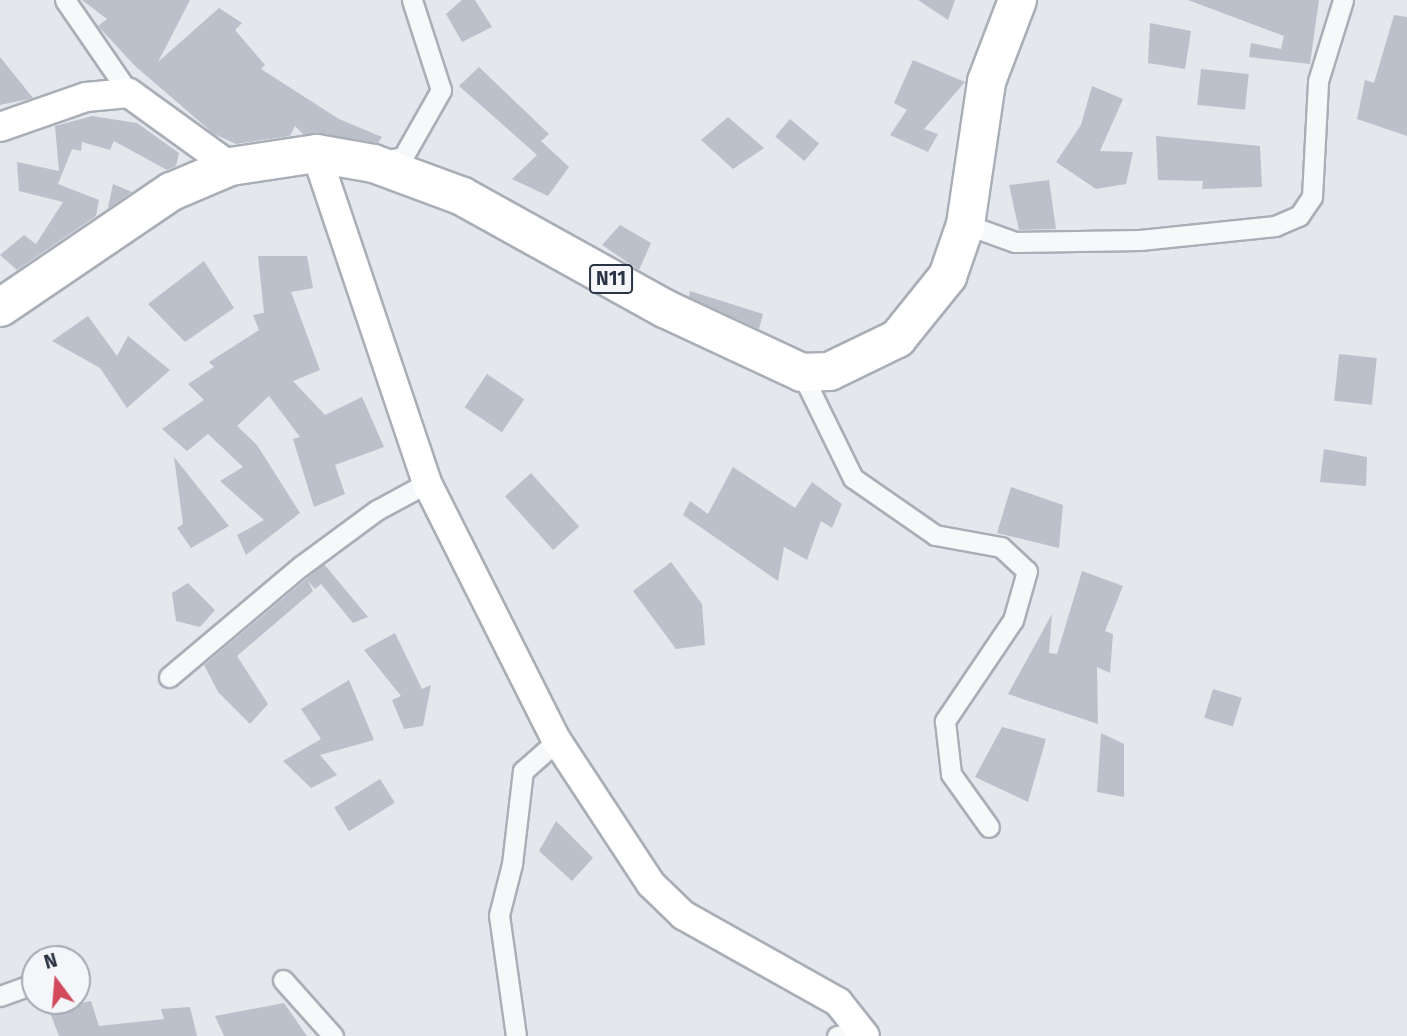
<!DOCTYPE html>
<style>
body{margin:0}
#map{position:relative;width:1407px;height:1036px;overflow:hidden;background:#e4e7ec;font-family:"Fira Sans",sans-serif}
div>[style]{position:absolute}
.building>*{inset:0;background:#bbc0ca;transform-origin:0 0}
.roads{filter:drop-shadow(2px 0 #a9aeb7) drop-shadow(-2px 0 #a9aeb7) drop-shadow(0 2px #a9aeb7) drop-shadow(0 -2px #a9aeb7)}
.street>*{height:19px;margin:-9.5px;padding:0 9.5px;transform-origin:9.5px;border-radius:9.5px;background:#f7f8fa}
.secondary>*{height:28px;margin:-14px;padding:0 14px;transform-origin:14px;border-radius:14px;background:#fff}
.highway>*{height:37px;margin:-18.5px;padding:0 18.5px;transform-origin:18.5px;border-radius:18.5px;background:#fff}
span{translate:-50% -50%;white-space:nowrap;text-align:center;line-height:1.15;-webkit-text-stroke:6px #f4f6f9;paint-order:stroke}
.shield-label span{padding:2px 5px;background:#f4f6f9;border:2px solid;border-radius:5px;-webkit-text-stroke-width:0}
.shield-label{font-size:19px;color:#2b3445;font-weight:700}
.north{position:absolute;left:21px;top:945px;width:70px;height:70px;box-sizing:border-box;background:#f4f6f9;border:2px solid #a4a8b1;border-radius:50%;rotate:344deg;font-size:19px;font-weight:700;line-height:28px;text-align:center;color:#2b3445}
.north::after{content:'';display:block;margin:auto;width:24px;height:32px;background:#d1495b;clip-path:polygon(50% 0,100% 100%,50% 72%,0 100%)}
</style>
<div id="map">
<div class="building">
<div style="clip-path:polygon(82px 0,190px 0,158px 62px,219px 8px,242px 23px,235px 30px,265px 65px,261px 69px,339px 119px,382px 137px,378px 143px,303px 134px,295px 126px,290px 136px,236px 144px,214px 134px,134px 65px,98px 26px,107px 19px)"></div>
<div style="clip-path:polygon(462px 0,475px 0,492px 27px,462px 42px,446px 14px)"></div>
<div style="clip-path:polygon(918px 0,955px 0,948px 20px)"></div>
<div style="clip-path:polygon(1188px 0,1319px 0,1310px 64px,1249px 57px,1251px 43px,1281px 49px,1284px 36px)"></div>
<div style="clip-path:polygon(1394px 15px,1407px 17px,1407px 136px,1357px 119px,1365px 80px,1374px 83px)"></div>
<div style="clip-path:polygon(1150px 23px,1191px 31px,1185px 69px,1148px 63px)"></div>
<div style="clip-path:polygon(0 57px,33px 98px,0 105px)"></div>
<div style="clip-path:polygon(913px 60px,965px 82px,924px 129px,938px 134px,928px 152px,890px 135px,907px 110px,894px 103px)"></div>
<div style="clip-path:polygon(479px 67px,549px 134px,541px 141px,569px 167px,548px 196px,512px 179px,537px 155px,459px 86px)"></div>
<div style="left:1201px;top:69px;width:48px;height:36px;rotate:6deg"></div>
<div style="clip-path:polygon(1092px 86px,1123px 99px,1100px 151px,1133px 152px,1126px 184px,1096px 189px,1056px 162px,1081px 125px)"></div>
<div style="clip-path:polygon(92px 116px,137px 123px,179px 153px,176px 166px,167px 170px,114px 141px,110px 150px,82px 142px,81px 151px,72px 149px,58px 184px,99px 200px,96px 216px,17px 270px,0 255px,24px 235px,36px 244px,63px 202px,19px 191px,17px 162px,59px 171px,55px 126px)"></div>
<div style="clip-path:polygon(728px 117px,764px 148px,733px 169px,701px 140px)"></div>
<div style="left:790px;top:119px;width:38px;height:23px;rotate:40deg"></div>
<div style="clip-path:polygon(1156px 136px,1260px 146px,1262px 187px,1202px 189px,1203px 181px,1158px 180px)"></div>
<div style="clip-path:polygon(1049px 180px,1056px 229px,1019px 230px,1009px 185px)"></div>
<div style="clip-path:polygon(113px 184px,132px 192px,109px 208px,108px 207px)"></div>
<div style="clip-path:polygon(620px 225px,651px 243px,639px 270px,602px 245px)"></div>
<div style="clip-path:polygon(258px 256px,307px 256px,313px 288px,291px 292px,320px 370px,293px 381px,325px 415px,362px 397px,384px 447px,335px 465px,345px 494px,314px 507px,293px 439px,300px 437px,269px 396px,237px 426px,257px 445px,300px 513px,246px 555px,237px 535px,264px 520px,220px 481px,243px 467px,208px 434px,187px 451px,162px 429px,204px 400px,188px 384px,214px 367px,209px 362px,259px 330px,253px 315px,264px 313px)"></div>
<div style="clip-path:polygon(204px 261px,234px 308px,185px 342px,148px 304px)"></div>
<div style="clip-path:polygon(690px 291px,763px 314px,759px 329px,689px 297px)"></div>
<div style="clip-path:polygon(88px 316px,117px 356px,128px 336px,170px 370px,127px 408px,100px 368px,52px 341px)"></div>
<div style="left:1339px;top:354px;width:38px;height:47px;rotate:6deg"></div>
<div style="left:487px;top:374px;width:45px;height:40px;rotate:34deg"></div>
<div style="clip-path:polygon(1324px 449px,1367px 457px,1366px 486px,1320px 482px)"></div>
<div style="clip-path:polygon(174px 457px,229px 526px,191px 548px,177px 528px,183px 524px)"></div>
<div style="clip-path:polygon(733px 467px,795px 508px,812px 482px,842px 504px,832px 528px,821px 521px,807px 560px,784px 547px,778px 581px,683px 515px,690px 501px,708px 514px)"></div>
<div style="left:531px;top:473px;width:72px;height:35px;rotate:48deg"></div>
<div style="clip-path:polygon(1011px 487px,1063px 505px,1059px 548px,997px 533px)"></div>
<div style="clip-path:polygon(671px 562px,702px 604px,705px 645px,676px 649px,633px 591px)"></div>
<div style="clip-path:polygon(324px 564px,368px 617px,353px 623px,321px 584px,315px 589px,308px 581px,313px 591px,237px 656px,268px 704px,250px 724px,218px 692px,204px 665px)"></div>
<div style="clip-path:polygon(1082px 571px,1123px 586px,1105px 631px,1113px 634px,1110px 673px,1097px 667px,1098px 724px,1008px 694px,1052px 614px,1049px 653px,1057px 654px)"></div>
<div style="clip-path:polygon(188px 583px,215px 610px,200px 627px,176px 621px,172px 593px)"></div>
<div style="clip-path:polygon(395px 633px,422px 689px,431px 685px,423px 726px,404px 729px,392px 700px,401px 696px,364px 650px)"></div>
<div style="clip-path:polygon(349px 680px,374px 740px,320px 755px,337px 775px,311px 788px,283px 761px,321px 739px,301px 709px)"></div>
<div style="left:1213px;top:689px;width:30px;height:30px;rotate:17deg"></div>
<div style="clip-path:polygon(1002px 727px,1046px 739px,1028px 802px,975px 777px)"></div>
<div style="clip-path:polygon(1101px 733px,1124px 744px,1124px 797px,1097px 792px)"></div>
<div style="left:380px;top:779px;width:28px;height:54px;rotate:58deg"></div>
<div style="clip-path:polygon(556px 821px,593px 858px,572px 881px,539px 851px)"></div>
<div style="clip-path:polygon(91px 1001px,99px 1026px,164px 1019px,161px 1009px,190px 1007px,197px 1036px,59px 1036px,49px 1010px)"></div>
<div style="clip-path:polygon(284px 1003px,307px 1036px,224px 1036px,215px 1016px)"></div>
</div>
<div class="roads">
<div class="street">
<div style="left:65px;top:0;width:113px;rotate:55.5deg"></div>
<div style="left:381px;top:161px;width:22px;rotate:-10deg"></div>
<div style="left:403px;top:157px;width:77px;rotate:-60.4deg"></div>
<div style="left:441px;top:90px;width:95px;rotate:-107.9deg"></div>
<div style="left:965px;top:224px;width:53px;rotate:19.8deg"></div>
<div style="left:1015px;top:242px;width:125px;rotate:-0.9deg"></div>
<div style="left:1140px;top:240px;width:136px;rotate:-5.9deg"></div>
<div style="left:1275px;top:226px;width:26px;rotate:-23deg"></div>
<div style="left:1299px;top:216px;width:23px;rotate:-56deg"></div>
<div style="left:1312px;top:197px;width:116px;rotate:-87deg"></div>
<div style="left:1318px;top:81px;width:85px;rotate:-72.8deg"></div>
<div style="left:801px;top:372px;width:118px;rotate:63.9deg"></div>
<div style="left:853px;top:478px;width:100px;rotate:34.8deg"></div>
<div style="left:935px;top:535px;width:67px;rotate:10.3deg"></div>
<div style="left:1001px;top:547px;width:35px;rotate:43deg"></div>
<div style="left:1027px;top:571px;width:51px;rotate:105.9deg"></div>
<div style="left:1013px;top:620px;width:122px;rotate:124deg"></div>
<div style="left:945px;top:721px;width:53px;rotate:83.5deg"></div>
<div style="left:951px;top:774px;width:65px;rotate:54.4deg"></div>
<div style="left:169px;top:677px;width:172px;rotate:-40.1deg"></div>
<div style="left:301px;top:566px;width:94px;rotate:-36.4deg"></div>
<div style="left:377px;top:510px;width:57px;rotate:-28.4deg"></div>
<div style="left:283px;top:980px;width:75px;rotate:48.2deg"></div>
<div style="left:0;top:996px;width:37px;rotate:-20deg"></div>
<div style="left:516px;top:1036px;width:122px;rotate:-98deg"></div>
<div style="left:499px;top:915px;width:53px;rotate:-75.7deg"></div>
<div style="left:512px;top:864px;width:94px;rotate:-83.3deg"></div>
<div style="left:523px;top:771px;width:45px;rotate:-41.4deg"></div>
<div style="left:837px;top:1036px;width:26px;rotate:-11deg"></div>
</div>
<div class="secondary">
<div style="left:0;top:127px;width:91px;rotate:-19.2deg"></div>
<div style="left:86px;top:97px;width:43px;rotate:-5.3deg"></div>
<div style="left:129px;top:93px;width:125px;rotate:35.9deg"></div>
<div style="left:316px;top:153px;width:348px;rotate:71.4deg"></div>
<div style="left:427px;top:483px;width:289px;rotate:63.3deg"></div>
<div style="left:557px;top:741px;width:171px;rotate:56.7deg"></div>
<div style="left:651px;top:884px;width:45px;rotate:44.1deg"></div>
<div style="left:683px;top:915px;width:178px;rotate:29.3deg"></div>
<div style="left:838px;top:1002px;width:43px;rotate:51.5deg"></div>
</div>
<div class="highway">
<div style="left:0;top:307px;width:207px;rotate:-34.2deg"></div>
<div style="left:171px;top:191px;width:64px;rotate:-23deg"></div>
<div style="left:230px;top:166px;width:87px;rotate:-8.6deg"></div>
<div style="left:316px;top:153px;width:58px;rotate:10deg"></div>
<div style="left:373px;top:163px;width:95px;rotate:20.3deg"></div>
<div style="left:462px;top:196px;width:231px;rotate:29deg"></div>
<div style="left:664px;top:308px;width:151px;rotate:25deg"></div>
<div style="left:801px;top:372px;width:28px;rotate:-2deg"></div>
<div style="left:829px;top:371px;width:76px;rotate:-25.9deg"></div>
<div style="left:897px;top:338px;width:80px;rotate:-51.1deg"></div>
<div style="left:947px;top:276px;width:55px;rotate:-70.9deg"></div>
<div style="left:965px;top:224px;width:145px;rotate:-81.6deg"></div>
<div style="left:986px;top:81px;width:87px;rotate:-69.1deg"></div>
</div>
</div>
<div class="shield-label">
<span style="left:611px;top:279px">N11</span>
</div>
<div class="north">N</div>
</div>
